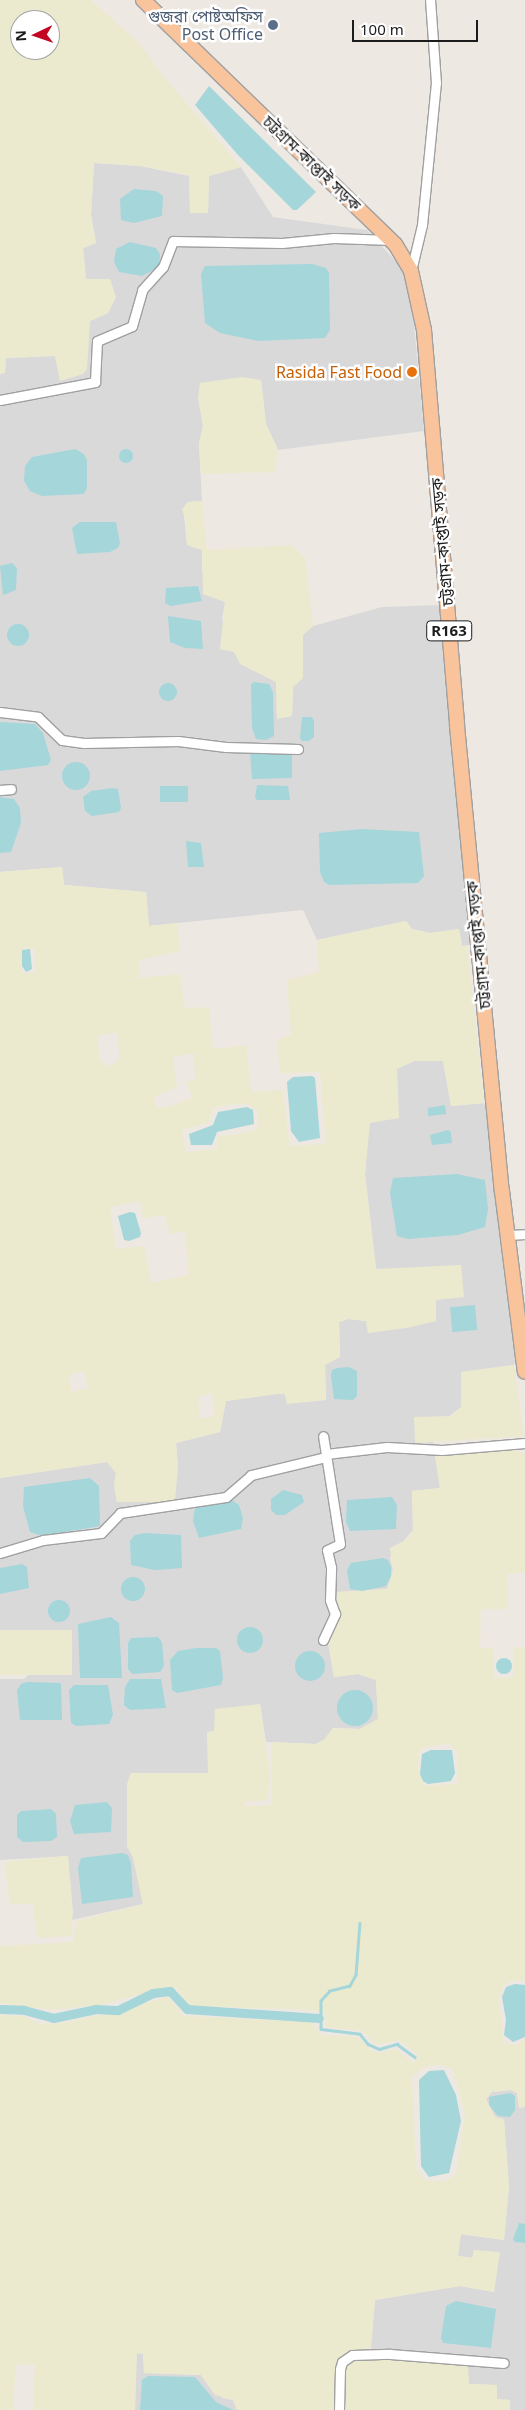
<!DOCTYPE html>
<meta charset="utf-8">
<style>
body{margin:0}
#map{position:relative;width:525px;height:2410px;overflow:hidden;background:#eee8e2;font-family:"Noto Sans","Noto Sans Bengali",sans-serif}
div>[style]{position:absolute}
.residential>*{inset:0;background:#dad9da}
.farmland>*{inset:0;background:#eceace;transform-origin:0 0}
.water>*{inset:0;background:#a4d6da;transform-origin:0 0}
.round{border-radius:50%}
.stream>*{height:2.5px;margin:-1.25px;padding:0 1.25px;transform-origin:1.25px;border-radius:1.25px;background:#a4d6da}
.canal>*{height:9px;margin:-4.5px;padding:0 4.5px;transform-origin:4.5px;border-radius:4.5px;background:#a4d6da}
.roads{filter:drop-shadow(1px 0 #a0a0a0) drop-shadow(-1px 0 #a0a0a0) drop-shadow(0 1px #a0a0a0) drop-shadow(0 -1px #a0a0a0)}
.minor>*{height:9px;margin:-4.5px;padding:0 4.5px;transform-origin:4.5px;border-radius:4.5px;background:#fff}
.primary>*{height:14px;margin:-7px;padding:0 7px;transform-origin:7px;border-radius:7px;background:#f9c39c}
.dots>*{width:14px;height:14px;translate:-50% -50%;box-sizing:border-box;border:2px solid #fff;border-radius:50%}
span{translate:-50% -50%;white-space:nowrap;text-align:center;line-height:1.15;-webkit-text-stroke:5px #fff;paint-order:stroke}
.shield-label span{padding:1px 4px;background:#fff;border:1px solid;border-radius:4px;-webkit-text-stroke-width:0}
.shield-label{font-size:15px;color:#1c1c1c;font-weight:700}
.service-label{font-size:16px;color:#4e5e75}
.right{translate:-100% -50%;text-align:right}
.street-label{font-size:16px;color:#1c1c1c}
.food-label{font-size:16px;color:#c56008}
.north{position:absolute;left:10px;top:10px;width:50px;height:50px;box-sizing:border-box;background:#fff;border:1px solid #a4a4a4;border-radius:50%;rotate:267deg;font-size:14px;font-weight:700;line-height:20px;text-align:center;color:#1c1c1c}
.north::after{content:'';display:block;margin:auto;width:18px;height:22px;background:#c30622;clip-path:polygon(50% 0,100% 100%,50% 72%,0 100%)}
.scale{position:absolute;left:352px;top:20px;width:126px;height:22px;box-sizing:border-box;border:2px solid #1c1c1c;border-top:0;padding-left:6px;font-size:15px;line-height:18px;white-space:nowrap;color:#1c1c1c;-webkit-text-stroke:4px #fff;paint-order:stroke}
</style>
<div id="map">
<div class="residential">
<div style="clip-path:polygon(94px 163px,140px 166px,189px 176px,190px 213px,208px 213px,209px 176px,241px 167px,273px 217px,367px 230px,400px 266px,411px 292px,424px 431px,278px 450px,266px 424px,261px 380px,198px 397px,203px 426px,199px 444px,202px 501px,188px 502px,184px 514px,187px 545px,202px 550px,202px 570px,225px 602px,222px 619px,234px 652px,254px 670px,276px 682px,277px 718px,292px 716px,293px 687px,303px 678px,303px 635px,313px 626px,382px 607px,441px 605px,473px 945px,462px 946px,459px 929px,430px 933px,412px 929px,406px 921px,317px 940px,303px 910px,149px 926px,146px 892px,64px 885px,62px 867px,0 872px,0 374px,5px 372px,5px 358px,56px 356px,60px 380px,83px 374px,86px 369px,90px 321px,108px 313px,86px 279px,83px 248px,96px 243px,91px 215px)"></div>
<div style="clip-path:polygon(414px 1061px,443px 1061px,451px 1106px,484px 1103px,489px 1117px,516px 1358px,514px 1365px,461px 1372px,461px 1407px,415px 1443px,433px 1442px,440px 1488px,412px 1491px,413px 1530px,390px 1557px,393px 1571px,387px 1589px,337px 1592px,338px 1615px,328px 1642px,334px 1677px,358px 1674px,376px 1680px,378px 1719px,360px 1729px,333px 1728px,324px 1740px,315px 1744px,266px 1742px,260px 1704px,214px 1732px,207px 1732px,209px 1773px,131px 1773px,127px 1785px,127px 1846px,133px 1857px,143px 1904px,72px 1920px,68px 1856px,0 1860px,0 1679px,24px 1679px,72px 1630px,0 1636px,0 1478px,107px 1462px,116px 1473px,114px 1485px,117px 1502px,162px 1502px,178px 1467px,176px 1443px,220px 1432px,226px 1401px,276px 1394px,285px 1394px,287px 1403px,326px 1400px,325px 1365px,340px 1356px,339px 1322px,348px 1319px,366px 1321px,368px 1332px,406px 1270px,376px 1269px,365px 1174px,369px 1122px,399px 1118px,396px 1069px)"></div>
<div style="clip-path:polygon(511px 2090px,517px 2093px,519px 2108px,525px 2107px,525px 2410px,510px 2410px,509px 2400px,497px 2399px,497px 2385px,469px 2384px,373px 2358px,371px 2346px,375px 2300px,460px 2286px,494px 2292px,474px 2250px,473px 2258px,458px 2256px,460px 2234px,504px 2240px,509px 2187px,504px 2120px,495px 2117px,486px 2099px,492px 2092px)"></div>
<div style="clip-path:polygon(136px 2353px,143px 2354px,144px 2373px,201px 2375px,211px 2389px,223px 2398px,233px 2400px,237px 2410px,135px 2410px)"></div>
</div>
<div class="farmland">
<div style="clip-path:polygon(evenodd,0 0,91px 0,141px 45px,160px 72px,241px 167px,209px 176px,208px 213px,190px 213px,189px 175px,140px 166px,94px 163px,91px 215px,96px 243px,83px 248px,86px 279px,110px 279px,116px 297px,108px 313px,90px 321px,87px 369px,83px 374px,60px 381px,55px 356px,6px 358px,5px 373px,0 374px,0 0,20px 20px,50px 20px,50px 50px,20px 50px,20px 20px)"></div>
<div style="clip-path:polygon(242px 377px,261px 380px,266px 424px,278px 450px,275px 472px,201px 474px,199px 444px,203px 426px,198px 397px,200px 383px)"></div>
<div style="clip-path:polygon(202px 501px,207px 550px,291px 545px,305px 558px,313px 626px,303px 635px,303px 678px,293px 687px,292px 716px,277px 719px,276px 682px,240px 664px,234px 652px,220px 649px,225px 602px,203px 594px,202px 550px,187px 545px,186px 522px,182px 509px,188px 502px)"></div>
<div style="clip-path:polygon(evenodd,62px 867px,64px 885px,146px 892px,149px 926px,177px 923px,180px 951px,139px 960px,140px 978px,180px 974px,185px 1009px,209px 1007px,213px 1049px,246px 1045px,251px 1092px,283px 1090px,290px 1146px,326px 1144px,320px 1072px,280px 1073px,277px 1041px,291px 1034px,287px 980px,319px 972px,317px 940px,406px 921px,412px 929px,430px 933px,459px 929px,462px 946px,467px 946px,484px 1103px,451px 1106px,443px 1061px,414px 1061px,397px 1069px,399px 1118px,370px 1123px,365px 1174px,376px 1269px,461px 1265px,464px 1297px,436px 1300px,436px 1321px,406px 1328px,368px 1333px,366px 1321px,348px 1319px,339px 1322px,340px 1357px,325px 1365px,326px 1400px,287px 1404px,285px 1394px,276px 1394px,226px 1401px,220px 1432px,176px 1443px,178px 1467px,175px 1500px,162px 1502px,117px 1502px,114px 1485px,116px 1473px,107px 1462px,0 1478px,0 872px,62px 867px,23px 947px,35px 950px,35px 973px,21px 973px,23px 947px,62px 867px,117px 1033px,120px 1060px,110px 1066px,100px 1061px,97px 1035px,117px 1033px,62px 867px,194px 1053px,195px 1080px,185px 1082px,193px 1097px,169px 1107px,156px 1107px,154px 1097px,177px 1087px,173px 1057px,194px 1053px,62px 867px,245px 1103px,257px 1110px,259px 1126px,253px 1131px,218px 1137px,218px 1149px,186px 1152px,182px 1130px,208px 1123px,214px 1107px,245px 1103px,62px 867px,140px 1201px,143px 1218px,165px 1215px,170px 1234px,185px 1231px,189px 1275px,151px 1283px,144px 1246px,116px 1249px,110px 1207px,140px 1201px,62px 867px,84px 1370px,88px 1388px,72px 1392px,68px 1376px,84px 1370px,62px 867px,212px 1393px,215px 1416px,200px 1419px,198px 1397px,212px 1393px)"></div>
<div style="clip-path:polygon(514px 1365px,524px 1436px,415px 1443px,414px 1417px,452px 1416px,461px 1407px,461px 1372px)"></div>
<div style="clip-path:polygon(evenodd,507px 1448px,525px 1454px,525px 1572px,507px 1574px,508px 1609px,481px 1609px,480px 1648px,493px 1648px,494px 1678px,513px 1677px,513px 1648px,525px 1647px,525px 1980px,511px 1981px,503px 1986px,499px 1997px,503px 2040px,505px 2044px,517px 2045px,525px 2039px,525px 2107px,519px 2108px,517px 2093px,511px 2090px,492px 2092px,486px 2099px,495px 2117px,504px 2119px,509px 2187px,504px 2240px,461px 2234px,458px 2256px,472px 2258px,474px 2250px,500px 2252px,494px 2292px,460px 2286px,375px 2300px,371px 2346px,337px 2360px,335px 2410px,237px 2410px,233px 2400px,215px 2395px,201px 2375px,144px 2373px,143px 2354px,137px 2353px,135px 2410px,33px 2410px,35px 2364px,16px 2365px,13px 2410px,0 2410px,0 2015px,24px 2016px,39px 2024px,64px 2023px,99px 2015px,119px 2015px,134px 2006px,168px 1997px,184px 2016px,312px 2022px,321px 2035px,358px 2037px,370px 2050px,379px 2053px,396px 2049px,412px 2063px,418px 2059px,417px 2054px,399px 2040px,377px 2045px,361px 2030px,330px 2028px,326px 2026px,325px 2014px,315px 2010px,194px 2006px,187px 2004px,177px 1989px,170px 1986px,105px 2004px,53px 2010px,0 2003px,0 1946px,73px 1942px,76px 1921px,143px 1904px,133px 1857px,127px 1846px,127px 1785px,131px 1773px,208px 1773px,207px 1732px,214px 1731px,215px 1709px,260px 1704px,270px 1774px,268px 1800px,245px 1802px,245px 1806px,272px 1805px,271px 1742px,315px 1744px,324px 1740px,333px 1728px,360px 1729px,378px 1719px,376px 1680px,358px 1674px,334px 1677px,328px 1642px,338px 1615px,337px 1592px,387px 1589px,393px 1571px,390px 1548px,408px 1539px,413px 1530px,412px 1491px,440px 1488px,435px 1456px,507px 1448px,450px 1744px,457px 1752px,457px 1784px,424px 1786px,418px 1768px,419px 1751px,428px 1746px,450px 1744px,507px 1448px,442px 2065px,453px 2070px,465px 2113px,456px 2175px,444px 2181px,424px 2180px,416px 2167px,412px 2076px,427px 2066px,442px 2065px)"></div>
<div style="left:72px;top:1630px;width:45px;height:72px;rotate:90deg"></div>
<div style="clip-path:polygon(68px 1856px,73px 1912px,71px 1936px,37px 1938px,33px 1904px,10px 1904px,5px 1866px,8px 1861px)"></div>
<div style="clip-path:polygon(362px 2357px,468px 2366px,469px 2384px,497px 2385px,497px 2399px,510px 2400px,510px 2410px,342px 2410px,344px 2371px,352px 2360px)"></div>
</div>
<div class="water">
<div style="clip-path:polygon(209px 86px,316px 192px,297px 210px,293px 210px,238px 155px,195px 105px)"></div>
<div style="clip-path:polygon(134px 189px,156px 191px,163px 196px,162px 216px,134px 223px,121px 220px,120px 199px)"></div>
<div style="clip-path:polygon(130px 242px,156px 248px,160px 254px,159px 267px,142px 276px,119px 272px,114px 262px,116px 249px)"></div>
<div style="clip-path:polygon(312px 264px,326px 268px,329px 273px,330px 330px,325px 338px,258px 341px,220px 333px,205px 323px,201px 274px,205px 266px)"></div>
<div class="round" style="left:119px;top:449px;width:14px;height:14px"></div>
<div style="clip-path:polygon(75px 449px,84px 454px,87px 461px,87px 488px,84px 494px,42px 496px,30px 491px,24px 481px,25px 466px,32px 457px)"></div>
<div style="clip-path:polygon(80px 522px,116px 522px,120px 543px,118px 548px,110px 552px,77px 554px,72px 528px)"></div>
<div style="clip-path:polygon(12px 563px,17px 568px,16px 590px,3px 595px,0 566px)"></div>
<div style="clip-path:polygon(198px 586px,202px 601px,171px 606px,165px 603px,166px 588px)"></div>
<div style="clip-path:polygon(168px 616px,201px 621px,203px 649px,185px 648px,170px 642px)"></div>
<div class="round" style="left:7px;top:624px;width:22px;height:22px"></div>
<div style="clip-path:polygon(254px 682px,269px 684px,273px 692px,274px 736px,266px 740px,256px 739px,252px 728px,251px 684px)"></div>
<div class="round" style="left:159px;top:683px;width:18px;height:18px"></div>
<div style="clip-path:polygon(302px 717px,312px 717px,314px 721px,314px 737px,309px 741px,302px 741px,300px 738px)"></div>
<div style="clip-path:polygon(0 722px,35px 724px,43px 733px,51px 760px,48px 765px,0 771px)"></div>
<div style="clip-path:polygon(250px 751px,292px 754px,292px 778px,252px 779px)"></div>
<div class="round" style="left:62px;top:762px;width:28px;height:28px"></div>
<div style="clip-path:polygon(257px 785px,288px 786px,290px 800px,257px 800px,255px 797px)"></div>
<div style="left:188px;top:786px;width:16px;height:28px;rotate:90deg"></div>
<div style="clip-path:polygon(113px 788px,118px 789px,121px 808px,119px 812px,92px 816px,85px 811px,83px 797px,91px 791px)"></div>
<div style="clip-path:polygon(0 797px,14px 799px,20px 808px,21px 823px,11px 852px,0 853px)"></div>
<div style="clip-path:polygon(362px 829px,419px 832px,424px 876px,418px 883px,329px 885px,324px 882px,320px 872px,319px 833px)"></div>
<div style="clip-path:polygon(186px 841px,201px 843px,204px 867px,188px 867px)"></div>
<div style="clip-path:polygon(30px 949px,32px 969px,26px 972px,22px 966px,22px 950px)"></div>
<div style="clip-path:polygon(312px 1076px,315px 1078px,320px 1138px,299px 1142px,291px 1131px,287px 1082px,293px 1077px)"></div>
<div style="clip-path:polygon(445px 1105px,446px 1114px,428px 1116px,428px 1108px)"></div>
<div style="clip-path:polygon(247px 1107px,253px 1110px,254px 1124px,217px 1132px,212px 1145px,191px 1145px,189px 1134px,213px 1125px,218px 1112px)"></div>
<div style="clip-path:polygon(448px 1130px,451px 1132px,452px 1143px,432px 1145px,430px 1135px)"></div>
<div style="clip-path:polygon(457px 1174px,485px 1180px,488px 1209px,485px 1227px,458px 1235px,408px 1239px,397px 1236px,390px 1193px,393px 1178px)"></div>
<div style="clip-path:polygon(130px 1212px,135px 1213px,141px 1233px,140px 1237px,129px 1241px,124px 1240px,118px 1216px)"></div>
<div style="left:475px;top:1305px;width:25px;height:25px;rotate:85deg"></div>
<div style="clip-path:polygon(337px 1368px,349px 1367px,357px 1371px,357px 1396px,353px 1400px,334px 1399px,331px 1376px,332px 1370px)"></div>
<div style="clip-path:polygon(90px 1478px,99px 1486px,100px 1526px,42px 1536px,30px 1532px,23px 1506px,24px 1487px)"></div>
<div style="clip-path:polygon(283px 1490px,302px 1495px,304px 1502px,285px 1515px,276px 1515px,271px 1510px,271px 1499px)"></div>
<div style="clip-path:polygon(392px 1497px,397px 1505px,396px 1529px,350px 1531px,346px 1522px,347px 1500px)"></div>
<div style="clip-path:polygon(232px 1500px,239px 1505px,243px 1518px,241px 1529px,199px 1538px,193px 1521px,195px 1507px)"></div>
<div style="clip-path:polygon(144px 1533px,181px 1535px,182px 1568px,155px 1570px,131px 1565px,130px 1541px,135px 1535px)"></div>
<div style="clip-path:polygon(383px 1558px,388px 1560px,391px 1567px,391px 1576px,386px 1586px,362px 1591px,350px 1589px,347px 1570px,351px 1563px)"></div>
<div style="clip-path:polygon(22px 1564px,27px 1567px,29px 1588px,0 1594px,0 1568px)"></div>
<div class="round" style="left:121px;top:1577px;width:24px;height:24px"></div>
<div class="round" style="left:48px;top:1600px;width:22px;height:22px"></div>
<div style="clip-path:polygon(111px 1617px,119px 1623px,122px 1678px,80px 1678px,78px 1624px)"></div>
<div class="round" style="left:237px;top:1627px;width:26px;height:26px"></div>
<div style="clip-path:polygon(158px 1637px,162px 1642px,164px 1666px,160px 1672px,132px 1674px,128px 1669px,128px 1643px,131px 1638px)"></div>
<div style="clip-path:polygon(196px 1648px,216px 1648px,220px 1651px,223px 1678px,221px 1685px,177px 1693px,172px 1690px,170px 1660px,178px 1651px)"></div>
<div class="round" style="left:295px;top:1651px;width:30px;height:30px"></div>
<div class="round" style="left:496px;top:1658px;width:16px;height:16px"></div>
<div style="clip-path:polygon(130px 1679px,161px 1679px,166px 1708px,130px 1710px,124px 1705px,125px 1687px)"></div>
<div style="clip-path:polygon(27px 1682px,61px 1683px,62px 1720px,20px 1720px,17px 1690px,21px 1684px)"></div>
<div style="clip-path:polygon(74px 1685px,108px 1685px,113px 1715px,109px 1724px,76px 1726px,71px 1723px,69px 1690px)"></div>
<div class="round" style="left:337px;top:1690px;width:36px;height:36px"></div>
<div style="clip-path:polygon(431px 1750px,452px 1750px,455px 1773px,451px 1781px,428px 1784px,423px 1781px,420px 1774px,422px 1754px)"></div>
<div style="clip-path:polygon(107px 1802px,112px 1808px,111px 1832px,74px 1834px,70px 1821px,75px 1805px)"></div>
<div style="clip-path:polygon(51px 1809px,56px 1814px,57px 1837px,51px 1841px,23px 1842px,17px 1837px,17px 1815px,21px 1811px)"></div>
<div style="clip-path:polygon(122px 1853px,128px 1855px,131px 1863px,133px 1897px,82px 1904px,78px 1868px,81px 1858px)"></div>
<div style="clip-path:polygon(515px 1984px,525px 1985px,525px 2037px,513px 2042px,504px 2035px,506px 2020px,502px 1997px,506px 1987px)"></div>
<div style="clip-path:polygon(444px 2070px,456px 2095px,461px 2121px,449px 2173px,429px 2177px,421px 2166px,419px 2080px,429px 2071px)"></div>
<div style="clip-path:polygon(510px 2093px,515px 2096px,515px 2110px,510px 2117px,498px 2116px,489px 2105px,489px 2097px)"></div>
<div style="clip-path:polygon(519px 2223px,525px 2224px,525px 2243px,515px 2242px,513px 2239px)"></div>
<div style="clip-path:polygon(456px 2301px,496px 2309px,491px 2348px,443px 2343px,441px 2338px,446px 2306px)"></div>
<div style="clip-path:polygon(148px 2376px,195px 2377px,216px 2402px,233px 2410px,140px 2410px,142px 2380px)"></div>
</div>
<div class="stream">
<div style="left:360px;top:1923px;width:52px;rotate:94.4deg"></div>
<div style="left:356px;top:1975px;width:13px;rotate:119deg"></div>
<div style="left:350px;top:1986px;width:21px;rotate:166deg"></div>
<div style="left:330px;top:1991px;width:13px;rotate:132deg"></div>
<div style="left:321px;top:2001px;width:28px;rotate:90deg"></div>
<div style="left:321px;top:2029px;width:39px;rotate:7deg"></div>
<div style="left:360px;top:2034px;width:13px;rotate:51deg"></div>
<div style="left:368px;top:2044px;width:12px;rotate:24deg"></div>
<div style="left:379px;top:2049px;width:19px;rotate:-16deg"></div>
<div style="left:397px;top:2044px;width:22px;rotate:36deg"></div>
</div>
<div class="canal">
<div style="left:0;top:2009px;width:24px;rotate:2deg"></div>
<div style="left:24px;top:2010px;width:30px;rotate:15deg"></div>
<div style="left:53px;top:2018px;width:44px;rotate:-11.8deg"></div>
<div style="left:96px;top:2009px;width:22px;rotate:3deg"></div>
<div style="left:118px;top:2010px;width:39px;rotate:-26deg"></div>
<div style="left:153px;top:1993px;width:17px;rotate:-7deg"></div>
<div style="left:170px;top:1991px;width:25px;rotate:47deg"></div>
<div style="left:187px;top:2009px;width:132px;rotate:3.9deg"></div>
</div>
<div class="roads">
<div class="minor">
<div style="left:411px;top:271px;width:47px;rotate:-76.6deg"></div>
<div style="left:422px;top:225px;width:143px;rotate:-84.4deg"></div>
<div style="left:436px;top:83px;width:83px;rotate:-94.1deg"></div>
<div style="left:0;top:400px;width:97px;rotate:-10.7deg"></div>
<div style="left:95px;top:382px;width:41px;rotate:-87.2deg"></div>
<div style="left:97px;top:341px;width:38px;rotate:-23deg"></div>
<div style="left:132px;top:326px;width:37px;rotate:-74deg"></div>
<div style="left:142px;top:290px;width:31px;rotate:-48deg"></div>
<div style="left:163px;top:267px;width:28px;rotate:-69deg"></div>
<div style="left:173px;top:241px;width:109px;rotate:1.1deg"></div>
<div style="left:282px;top:243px;width:52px;rotate:-5.5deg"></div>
<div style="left:334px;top:238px;width:57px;rotate:2deg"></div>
<div style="left:0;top:712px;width:38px;rotate:7deg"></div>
<div style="left:38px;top:717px;width:33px;rotate:44deg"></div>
<div style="left:62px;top:740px;width:22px;rotate:8deg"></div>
<div style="left:84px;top:743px;width:94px;rotate:-1.2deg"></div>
<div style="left:178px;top:741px;width:48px;rotate:7.1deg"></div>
<div style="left:226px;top:747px;width:72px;rotate:1.6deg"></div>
<div style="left:0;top:790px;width:11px;rotate:-5deg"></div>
<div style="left:508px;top:1235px;width:17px;rotate:-3deg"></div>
<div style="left:326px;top:1454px;width:61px;rotate:-6.5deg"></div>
<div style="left:387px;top:1447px;width:55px;rotate:3.1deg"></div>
<div style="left:442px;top:1450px;width:83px;rotate:-4.8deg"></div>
<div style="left:0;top:1553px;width:45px;rotate:-16.8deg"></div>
<div style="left:43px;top:1540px;width:58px;rotate:-6.9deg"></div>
<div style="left:101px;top:1533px;width:28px;rotate:-46deg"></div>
<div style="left:120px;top:1513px;width:107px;rotate:-8.6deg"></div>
<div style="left:226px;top:1497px;width:33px;rotate:-41deg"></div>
<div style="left:251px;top:1475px;width:77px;rotate:-13.5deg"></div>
<div style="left:323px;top:1640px;width:29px;rotate:-65deg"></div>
<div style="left:335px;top:1614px;width:15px;rotate:-110deg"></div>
<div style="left:330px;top:1600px;width:33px;rotate:-88deg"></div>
<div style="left:331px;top:1567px;width:17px;rotate:-103deg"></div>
<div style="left:327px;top:1550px;width:14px;rotate:-25deg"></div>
<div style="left:340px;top:1544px;width:109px;rotate:-98.9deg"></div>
<div style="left:339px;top:2410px;width:41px;rotate:-88.6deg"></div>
<div style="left:340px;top:2369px;width:7px;rotate:-74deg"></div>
<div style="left:342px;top:2362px;width:12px;rotate:-35deg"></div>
<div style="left:352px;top:2355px;width:38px;rotate:-2deg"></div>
<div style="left:390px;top:2354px;width:114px;rotate:4.5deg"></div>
</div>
<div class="primary">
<div style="left:143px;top:0;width:351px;rotate:44.1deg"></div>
<div style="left:395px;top:244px;width:31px;rotate:59deg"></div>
<div style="left:411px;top:271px;width:60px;rotate:77.6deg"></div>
<div style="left:424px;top:330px;width:397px;rotate:85.2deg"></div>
<div style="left:457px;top:726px;width:467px;rotate:84.5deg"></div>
<div style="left:502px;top:1191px;width:182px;rotate:82.8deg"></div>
</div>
</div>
<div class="dots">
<div style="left:273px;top:25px;background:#5c6f8a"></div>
<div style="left:412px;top:372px;background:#e8710a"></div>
</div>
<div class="shield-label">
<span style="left:449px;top:631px">R163</span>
</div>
<div class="service-label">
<span class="right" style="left:263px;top:25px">গুজরা পোষ্টঅফিস<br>Post Office</span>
</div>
<div class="street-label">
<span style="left:312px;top:163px;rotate:44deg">চট্টগ্রাম-কাপ্তাই সড়ক</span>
<span style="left:442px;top:542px;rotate:-95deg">চট্টগ্রাম-কাপ্তাই সড়ক</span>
<span style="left:478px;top:945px;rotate:-96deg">চট্টগ্রাম-কাপ্তাই সড়ক</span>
</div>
<div class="food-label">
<span class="right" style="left:402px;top:372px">Rasida Fast Food</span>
</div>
<div class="north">N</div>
<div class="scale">100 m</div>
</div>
